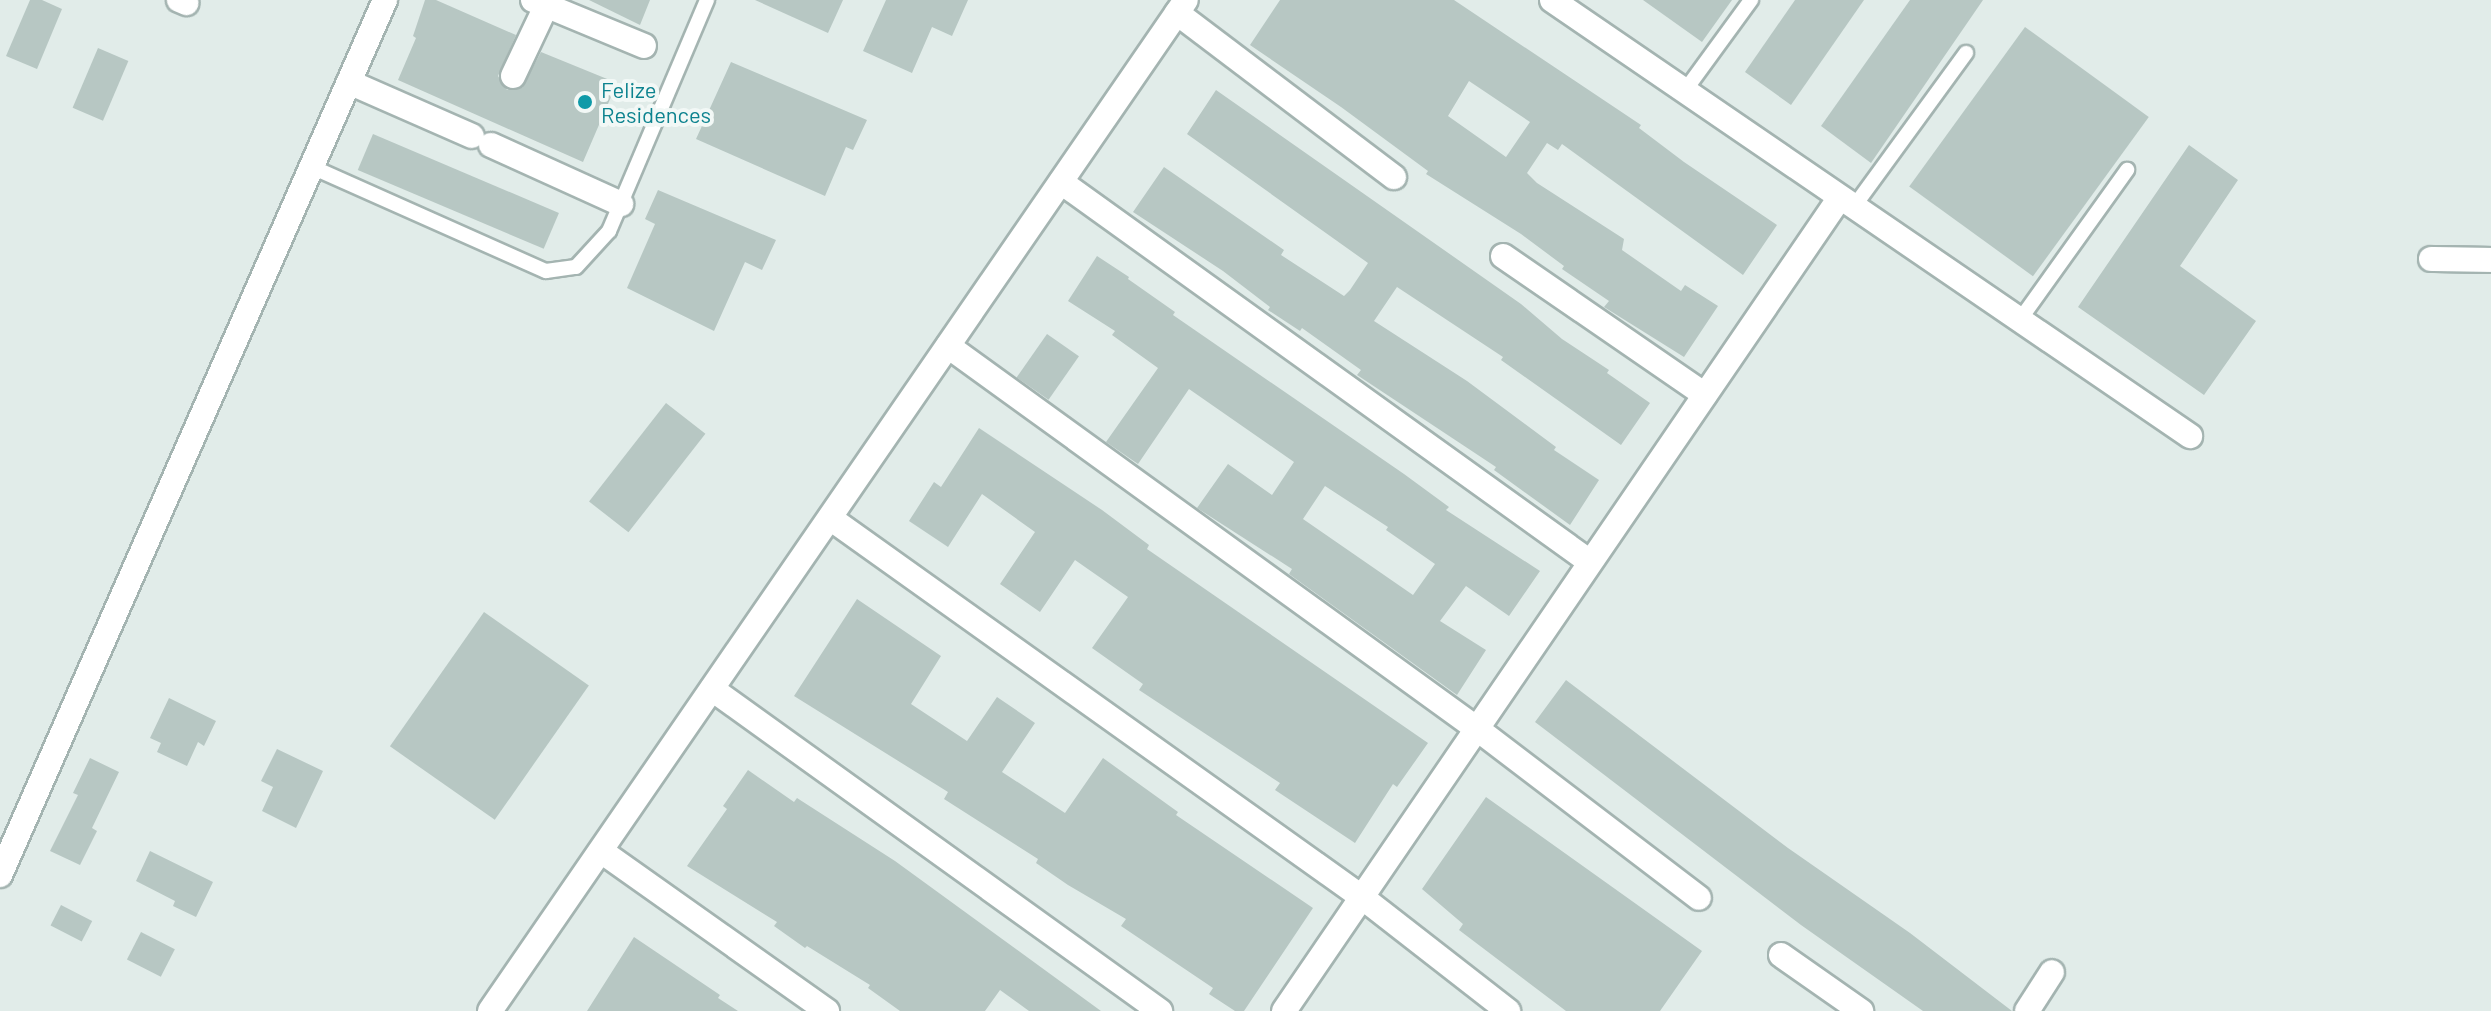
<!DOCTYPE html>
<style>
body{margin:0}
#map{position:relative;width:2491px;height:1011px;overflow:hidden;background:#e1ece9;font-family:Barlow,sans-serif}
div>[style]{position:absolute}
.building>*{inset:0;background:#b7c7c3;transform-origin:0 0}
.roads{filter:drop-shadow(2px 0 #a4b4b1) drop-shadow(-2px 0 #a4b4b1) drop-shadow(0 2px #a4b4b1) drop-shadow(0 -2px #a4b4b1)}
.service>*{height:14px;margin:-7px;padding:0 7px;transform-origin:7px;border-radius:7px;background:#fff}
.minor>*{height:24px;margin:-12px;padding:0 12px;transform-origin:12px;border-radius:12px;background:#fff}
.dots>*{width:22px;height:22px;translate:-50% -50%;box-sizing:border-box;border:4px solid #f2f8f6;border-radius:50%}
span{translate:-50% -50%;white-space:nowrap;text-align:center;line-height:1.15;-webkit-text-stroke:8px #f2f8f6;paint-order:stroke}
.culture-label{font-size:22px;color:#0d838f}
.left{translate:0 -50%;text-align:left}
</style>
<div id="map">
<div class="building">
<div style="clip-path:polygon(30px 0,42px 0,62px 9px,37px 69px,6px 56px)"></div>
<div style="clip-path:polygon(425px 0,436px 0,516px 35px,498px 76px,507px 90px,522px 88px,541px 52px,617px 83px,583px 162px,398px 80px,416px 38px,413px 36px)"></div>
<div style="clip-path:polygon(589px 0,650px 0,640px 25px)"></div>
<div style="clip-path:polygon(755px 0,843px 0,828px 33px)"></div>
<div style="clip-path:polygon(886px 0,968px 0,952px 36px,932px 27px,912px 73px,863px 51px)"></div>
<div style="clip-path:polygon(evenodd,1280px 0,1454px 0,1641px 125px,1639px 128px,1684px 162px,1777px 225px,1743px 275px,1562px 144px,1558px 150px,1547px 143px,1527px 173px,1537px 183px,1624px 239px,1622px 250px,1681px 291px,1685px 285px,1718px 306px,1684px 357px,1604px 307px,1609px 301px,1562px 269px,1564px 266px,1521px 234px,1426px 174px,1428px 171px,1341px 107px,1250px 45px,1280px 0,1469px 81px,1530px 122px,1506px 157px,1448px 116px,1469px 81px)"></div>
<div style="clip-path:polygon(1643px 0,1732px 0,1702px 42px)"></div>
<div style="clip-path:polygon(1795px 0,1864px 0,1791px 105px,1745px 72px)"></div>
<div style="clip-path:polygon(1910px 0,1983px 0,1871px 163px,1821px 126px)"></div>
<div style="left:2025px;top:27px;width:153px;height:197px;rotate:36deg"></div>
<div style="left:98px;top:48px;width:33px;height:65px;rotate:23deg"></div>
<div style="clip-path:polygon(731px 62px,867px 120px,853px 150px,846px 147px,825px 196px,696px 139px)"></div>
<div style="clip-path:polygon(1216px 90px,1521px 304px,1562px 339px,1609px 370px,1607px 373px,1650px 403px,1621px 445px,1501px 360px,1503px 357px,1397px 287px,1374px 321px,1467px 381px,1556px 447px,1554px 450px,1599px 480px,1570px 525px,1494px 470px,1496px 467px,1357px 375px,1361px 370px,1302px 328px,1300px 331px,1268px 310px,1270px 307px,1223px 271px,1133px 212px,1164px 167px,1284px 250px,1281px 255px,1344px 296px,1350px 290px,1368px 263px,1187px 134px)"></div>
<div style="left:373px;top:134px;width:202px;height:39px;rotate:23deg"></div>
<div style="clip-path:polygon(2189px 145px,2238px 180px,2180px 266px,2256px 321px,2204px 395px,2078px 307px)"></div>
<div style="clip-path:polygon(658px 190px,776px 240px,762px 270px,745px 262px,714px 331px,627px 288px,655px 224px,645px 219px)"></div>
<div style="clip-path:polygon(evenodd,1097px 256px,1129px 277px,1128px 279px,1175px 312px,1173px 315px,1404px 474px,1449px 507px,1446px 510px,1540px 571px,1509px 616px,1466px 586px,1440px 621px,1486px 650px,1457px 695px,1289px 574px,1292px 569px,1197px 508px,1228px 464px,1272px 495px,1294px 462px,1189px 389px,1138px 464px,1106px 442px,1158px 368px,1112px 335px,1115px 331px,1068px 301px,1097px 256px,1325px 486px,1388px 527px,1386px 530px,1435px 564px,1413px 595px,1303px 519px,1325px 486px)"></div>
<div style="left:1047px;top:334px;width:39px;height:53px;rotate:35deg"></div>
<div style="left:666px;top:403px;width:50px;height:125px;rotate:38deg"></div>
<div style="clip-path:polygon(979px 428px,1102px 510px,1149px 545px,1147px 549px,1428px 743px,1397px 787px,1393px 784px,1355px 843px,1275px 790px,1280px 783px,1139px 690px,1143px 684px,1092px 648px,1128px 597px,1075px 560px,1040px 612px,1000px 584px,1035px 532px,982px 494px,948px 547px,909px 521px,934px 482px,941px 487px)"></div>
<div style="clip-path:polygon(857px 599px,941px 656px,911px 704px,967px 741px,997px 697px,1035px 723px,1002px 772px,1065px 813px,1103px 758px,1178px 812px,1176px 815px,1313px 908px,1244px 1011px,1235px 1011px,1209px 994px,1213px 988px,1121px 926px,1126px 919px,1068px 885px,1036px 863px,1038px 859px,944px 799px,948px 792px,794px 696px)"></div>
<div style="left:484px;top:612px;width:128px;height:164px;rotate:35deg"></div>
<div style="clip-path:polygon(1566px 680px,1788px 848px,1910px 933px,2012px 1011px,1923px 1011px,1801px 925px,1535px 722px)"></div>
<div style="clip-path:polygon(169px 698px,216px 721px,204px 746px,198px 742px,187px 766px,157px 752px,161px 743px,150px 738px)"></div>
<div style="clip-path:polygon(277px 749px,323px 771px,296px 828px,262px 811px,273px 787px,261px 781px)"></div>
<div style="clip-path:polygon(90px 758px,119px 772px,92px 828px,97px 831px,80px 865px,50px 851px,78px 795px,73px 793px)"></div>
<div style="clip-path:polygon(748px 770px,794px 802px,797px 798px,895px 861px,1101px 1011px,1029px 1011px,1000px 990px,985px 1011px,900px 1011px,868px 988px,870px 985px,807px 946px,805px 948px,774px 926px,777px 922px,687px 866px,727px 809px,723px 806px)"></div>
<div style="clip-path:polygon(1486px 797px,1702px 951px,1660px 1011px,1566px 1011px,1459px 930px,1463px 924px,1422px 889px)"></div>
<div style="clip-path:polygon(150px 851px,213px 882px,196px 917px,173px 906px,175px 901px,136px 881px)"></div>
<div style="left:61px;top:905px;width:35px;height:23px;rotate:27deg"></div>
<div style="left:141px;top:932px;width:38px;height:31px;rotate:27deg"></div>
<div style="clip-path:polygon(634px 937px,720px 995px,718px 998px,738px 1011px,587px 1011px)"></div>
</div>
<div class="roads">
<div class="service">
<div style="left:1684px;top:92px;width:114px;rotate:-53.9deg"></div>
<div style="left:312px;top:167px;width:256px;rotate:24deg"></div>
<div style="left:546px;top:271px;width:30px;rotate:-8deg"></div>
<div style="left:576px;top:267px;width:49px;rotate:-47.5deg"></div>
<div style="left:609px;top:231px;width:251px;rotate:-67deg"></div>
<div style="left:1853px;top:208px;width:192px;rotate:-53.9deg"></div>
<div style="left:2019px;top:321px;width:186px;rotate:-54.4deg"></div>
</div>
<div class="minor">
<div style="left:179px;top:0;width:8px;rotate:23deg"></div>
<div style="left:533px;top:0;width:120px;rotate:22.5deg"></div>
<div style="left:1552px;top:0;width:773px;rotate:34.35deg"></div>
<div style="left:1177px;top:13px;width:272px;rotate:37.1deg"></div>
<div style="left:513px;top:76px;width:84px;rotate:-64.7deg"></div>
<div style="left:349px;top:82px;width:134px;rotate:23.7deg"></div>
<div style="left:491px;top:145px;width:143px;rotate:24.4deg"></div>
<div style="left:1061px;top:182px;width:651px;rotate:35.69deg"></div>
<div style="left:1503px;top:256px;width:245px;rotate:34.5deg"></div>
<div style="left:2431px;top:259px;width:60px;rotate:1deg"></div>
<div style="left:948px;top:346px;width:652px;rotate:35.89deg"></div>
<div style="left:1476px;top:728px;width:280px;rotate:37.3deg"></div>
<div style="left:830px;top:518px;width:655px;rotate:35.49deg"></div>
<div style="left:1363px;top:898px;width:184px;rotate:37.9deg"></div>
<div style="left:712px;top:689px;width:552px;rotate:35.71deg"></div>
<div style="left:601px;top:851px;width:277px;rotate:35.3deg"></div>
<div style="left:0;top:875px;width:956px;rotate:-66.25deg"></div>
<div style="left:1781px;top:955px;width:98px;rotate:35deg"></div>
<div style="left:490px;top:1011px;width:1227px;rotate:-55.46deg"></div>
<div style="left:1284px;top:1011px;width:984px;rotate:-55.65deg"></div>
<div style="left:2027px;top:1011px;width:46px;rotate:-57.3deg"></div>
</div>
</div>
<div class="dots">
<div style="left:585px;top:102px;background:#0f9aa8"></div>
</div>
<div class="culture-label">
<span class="left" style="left:601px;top:102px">Felize<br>Residences</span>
</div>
</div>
